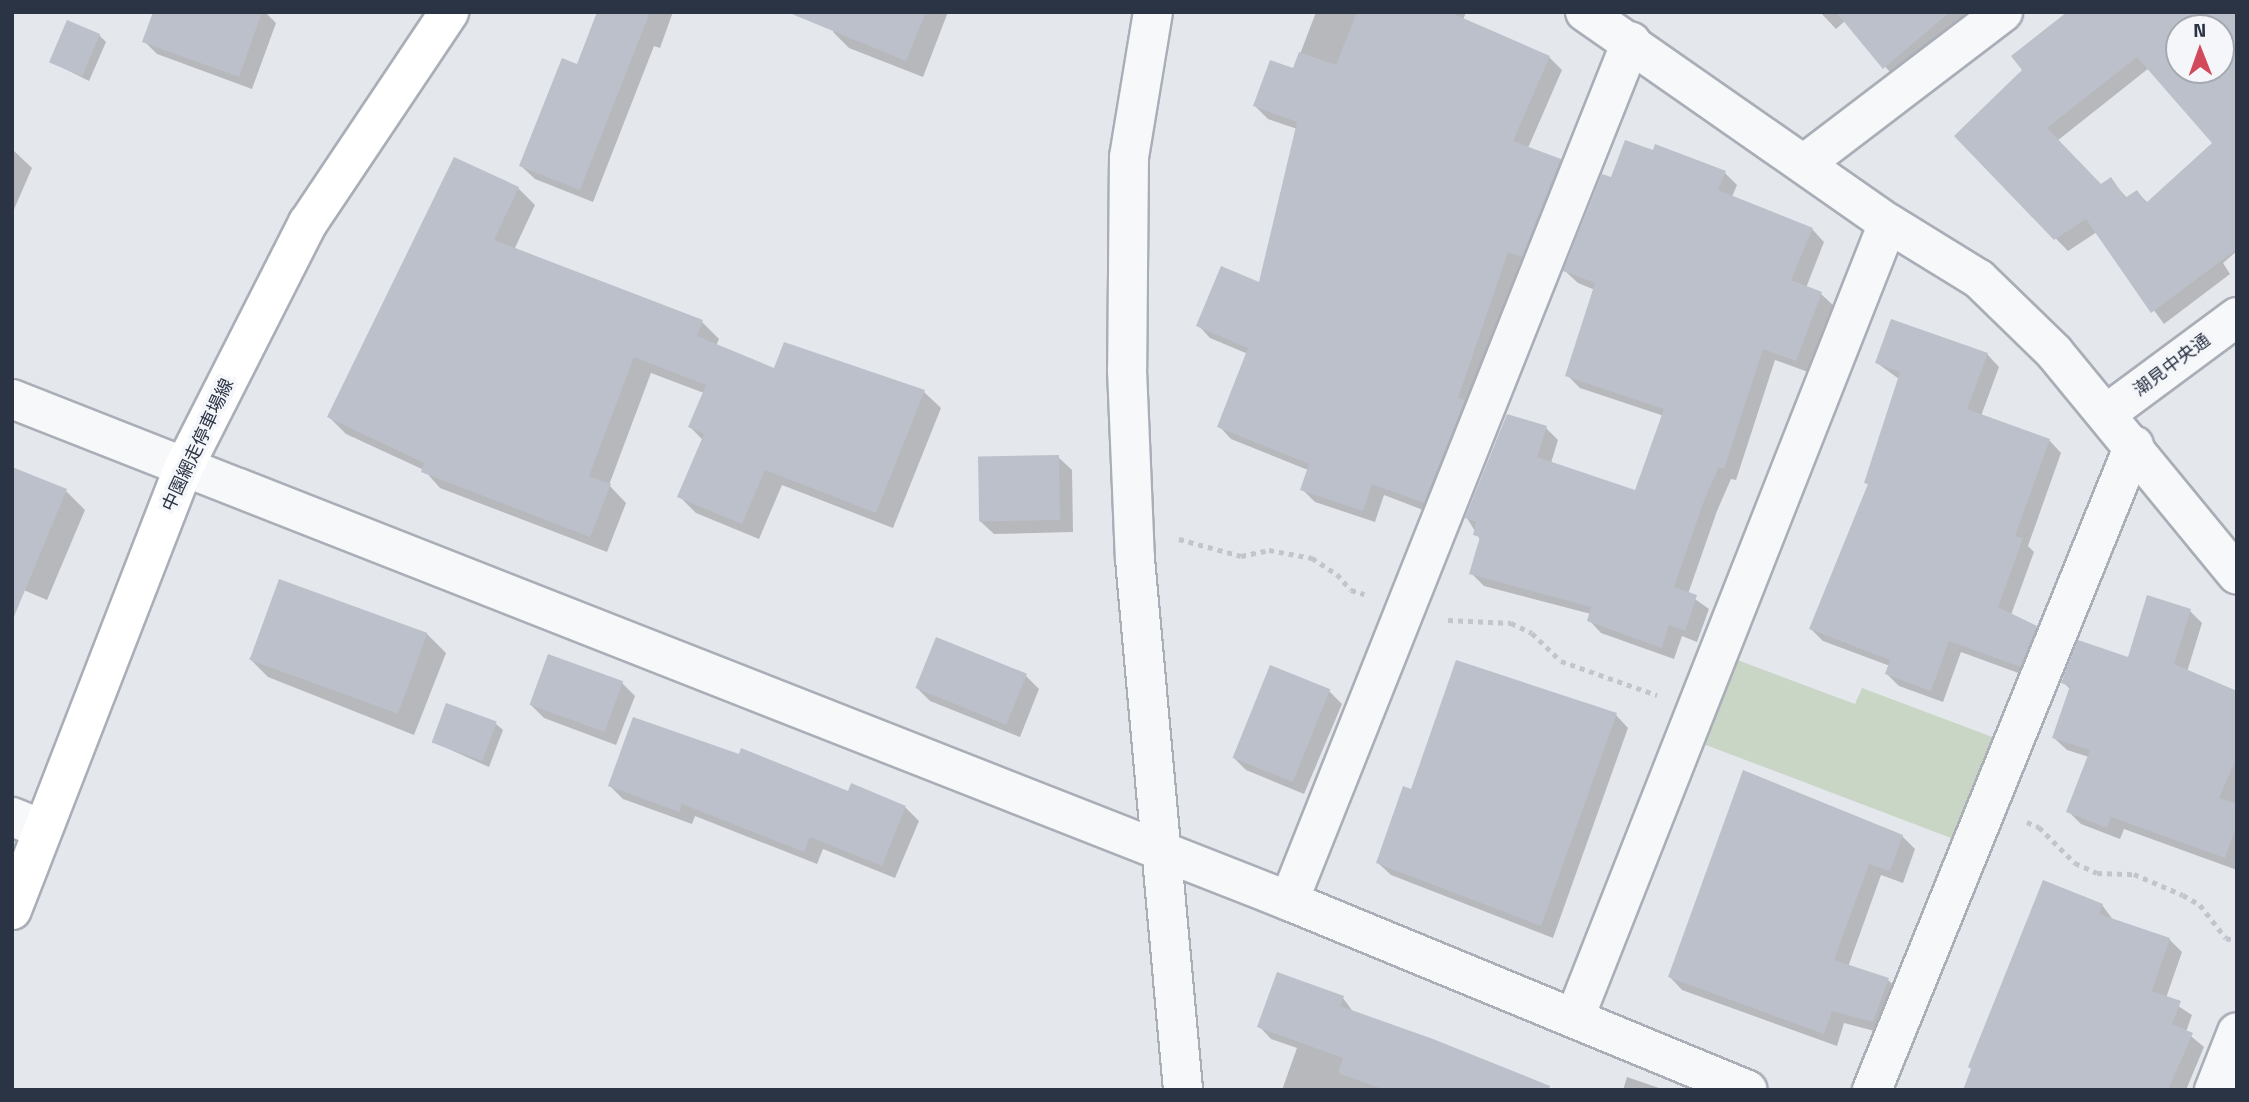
<!DOCTYPE html>
<meta charset="utf-8">
<style>
body{margin:0}
#map{position:relative;width:2249px;height:1102px;overflow:hidden;background:#e4e7ec;font-family:"Titillium Web","Noto Sans JP",sans-serif}
div>[style]{position:absolute}
.green>*{inset:0;background:#c9d6c5}
.shadow>*{inset:0;background:#0003}
.building>*{inset:0;background:#bbc0ca;transform-origin:0 0}
.path>*{height:4.5px;margin-top:-2.25px;transform-origin:0;background:repeating-linear-gradient(90deg,#c2c5cb 0 5px,transparent 0 10px)}
.roads{filter:drop-shadow(2px 0 #a9aeb7) drop-shadow(-2px 0 #a9aeb7) drop-shadow(0 2px #a9aeb7) drop-shadow(0 -2px #a9aeb7)}
.minor>*{height:38px;margin:-19px;padding:0 19px;transform-origin:19px;border-radius:19px;background:#f7f8fa}
.tertiary>*{height:38px;margin:-19px;padding:0 19px;transform-origin:19px;border-radius:19px;background:#f7f8fa}
.secondary>*{height:38px;margin:-19px;padding:0 19px;transform-origin:19px;border-radius:19px;background:#fff}
span{translate:-50% -50%;white-space:nowrap;text-align:center;line-height:1.15;-webkit-text-stroke:7px #f4f6f9;paint-order:stroke}
.street-label{font-size:18px;color:#2b3445}
.frame{position:absolute;inset:0;border:14px solid #2b3445;pointer-events:none}
.north{position:absolute;left:2165px;top:14px;width:70px;height:70px;box-sizing:border-box;background:#f4f6f9;border:2px solid #a4a8b1;border-radius:50%;rotate:359deg;font-size:19px;font-weight:700;line-height:28px;text-align:center;color:#2b3445}
.north::after{content:'';display:block;margin:auto;width:24px;height:32px;background:#d1495b;clip-path:polygon(50% 0,100% 100%,50% 72%,0 100%)}
</style>
<div id="map">
<div class="green">
<div style="clip-path:polygon(1719px 653px,1855px 704px,1862px 688px,2011px 744px,1972px 846px,1685px 737px)"></div>
</div>
<div class="shadow">
<div style="clip-path:polygon(154px 12px,265px 12px,276px 23px,252px 89px,157px 54px,144px 41px)"></div>
<div style="clip-path:polygon(599px 12px,673px 12px,660px 48px,654px 46px,593px 202px,535px 179px,521px 166px,578px 66px)"></div>
<div style="clip-path:polygon(841px 12px,948px 12px,923px 77px,849px 48px,833px 32px)"></div>
<div style="clip-path:polygon(1316px 12px,1466px 12px,1463px 20px,1549px 57px,1562px 70px,1528px 148px,1560px 160px,1573px 173px,1535px 268px,1520px 263px,1436px 515px,1384px 495px,1375px 522px,1315px 502px,1302px 489px,1308px 470px,1231px 439px,1219px 426px,1248px 354px,1210px 338px,1198px 325px,1260px 285px,1297px 129px,1268px 119px,1255px 106px,1294px 70px)"></div>
<div style="clip-path:polygon(1820px 12px,1965px 12px,1971px 18px,1897px 80px,1845px 21px,1836px 29px)"></div>
<div style="clip-path:polygon(evenodd,2237px 12px,2237px 251px,2223px 263px,2230px 274px,2164px 324px,2097px 232px,2068px 251px,1956px 136px,2024px 70px,2237px 12px,2179px 28px,2221px 28px,2221px 70px,2179px 70px,2179px 28px,2237px 12px,2149px 68px,2214px 143px,2148px 203px,2137px 192px,2128px 199px,2110px 179px,2101px 186px,2057px 141px,2149px 68px)"></div>
<div style="clip-path:polygon(99px 35px,106px 42px,89px 81px,51px 62px)"></div>
<div style="clip-path:polygon(12px 149px,32px 168px,12px 214px)"></div>
<div style="clip-path:polygon(1725px 173px,1737px 185px,1732px 197px,1812px 229px,1824px 242px,1806px 288px,1821px 294px,1834px 306px,1808px 372px,1775px 360px,1736px 480px,1731px 479px,1717px 511px,1688px 594px,1709px 609px,1697px 642px,1682px 636px,1674px 659px,1601px 633px,1589px 620px,1591px 614px,1484px 586px,1471px 573px,1481px 541px,1467px 518px,1546px 428px,1558px 440px,1551px 463px,1636px 492px,1664px 416px,1580px 388px,1567px 375px,1595px 290px,1578px 283px,1565px 271px,1612px 180px)"></div>
<div style="clip-path:polygon(518px 188px,535px 205px,514px 250px,702px 322px,719px 339px,716px 346px,775px 370px,924px 392px,941px 408px,893px 528px,782px 485px,759px 539px,696px 513px,679px 496px,703px 440px,690px 427px,704px 393px,651px 373px,609px 485px,626px 503px,607px 552px,440px 488px,424px 470px,346px 434px,329px 417px)"></div>
<div style="clip-path:polygon(1987px 354px,1999px 367px,1981px 416px,2049px 440px,2061px 453px,2028px 546px,2034px 552px,2011px 615px,2036px 627px,2048px 640px,2032px 678px,1961px 652px,1943px 702px,1899px 686px,1887px 674px,1890px 666px,1823px 641px,1811px 629px,1869px 485px,1866px 482px,1899px 379px,1877px 363px)"></div>
<div style="clip-path:polygon(1058px 457px,1072px 470px,1073px 532px,994px 534px,980px 521px)"></div>
<div style="clip-path:polygon(66px 491px,85px 510px,47px 600px,12px 585px)"></div>
<div style="clip-path:polygon(2190px 611px,2202px 623px,2187px 672px,2237px 693px,2237px 870px,2124px 829px,2120px 839px,2081px 824px,2068px 811px,2089px 757px,2067px 750px,2054px 738px,2071px 690px,2063px 682px,2129px 659px)"></div>
<div style="clip-path:polygon(427px 634px,446px 653px,414px 735px,268px 677px,249px 658px)"></div>
<div style="clip-path:polygon(1026px 676px,1039px 689px,1020px 737px,930px 701px,917px 688px)"></div>
<div style="clip-path:polygon(622px 683px,635px 696px,616px 745px,544px 718px,531px 705px)"></div>
<div style="clip-path:polygon(1329px 691px,1342px 704px,1304px 794px,1246px 770px,1233px 757px)"></div>
<div style="clip-path:polygon(1616px 715px,1628px 728px,1553px 938px,1391px 875px,1378px 863px,1412px 791px)"></div>
<div style="clip-path:polygon(496px 724px,503px 730px,489px 767px,433px 742px)"></div>
<div style="clip-path:polygon(610px 786px,849px 793px,852px 786px,906px 808px,919px 821px,895px 878px,823px 849px,817px 864px,695px 816px,692px 824px,623px 799px)"></div>
<div style="clip-path:polygon(1902px 836px,1915px 849px,1903px 883px,1881px 875px,1848px 967px,1888px 980px,1901px 992px,1886px 1034px,1844px 1023px,1837px 1046px,1682px 990px,1670px 977px)"></div>
<div style="clip-path:polygon(2102px 905px,2114px 921px,2169px 939px,2182px 952px,2166px 998px,2192px 1015px,2186px 1032px,2204px 1047px,2186px 1090px,1970px 1090px)"></div>
<div style="clip-path:polygon(1343px 998px,1354px 1013px,1548px 1090px,1282px 1090px,1297px 1048px,1271px 1039px,1259px 1026px)"></div>
<div style="clip-path:polygon(1627px 1077px,1659px 1088px,1661px 1090px,1623px 1090px)"></div>
</div>
<div class="building">
<div style="clip-path:polygon(153px 12px,262px 12px,239px 77px,142px 42px)"></div>
<div style="clip-path:polygon(597px 12px,650px 12px,580px 190px,519px 166px,562px 58px,577px 64px)"></div>
<div style="clip-path:polygon(787px 12px,926px 12px,906px 61px)"></div>
<div style="clip-path:polygon(1357px 12px,1449px 12px,1550px 56px,1513px 141px,1561px 159px,1522px 257px,1508px 252px,1458px 398px,1465px 400px,1424px 503px,1372px 484px,1363px 511px,1300px 490px,1309px 464px,1217px 427px,1248px 348px,1196px 326px,1221px 266px,1259px 282px,1297px 122px,1253px 106px,1270px 60px,1293px 68px,1299px 52px,1336px 65px)"></div>
<div style="clip-path:polygon(1836px 12px,1950px 12px,1883px 69px)"></div>
<div style="clip-path:polygon(evenodd,2067px 12px,2237px 12px,2237px 249px,2151px 313px,2086px 219px,2054px 240px,1954px 136px,2022px 70px,2011px 56px,2067px 12px,2179px 28px,2221px 28px,2221px 70px,2179px 70px,2179px 28px,2067px 12px,2137px 57px,2212px 143px,2146px 203px,2137px 190px,2125px 198px,2111px 177px,2101px 184px,2047px 128px,2137px 57px)"></div>
<div style="left:67px;top:20px;width:36px;height:46px;rotate:23deg"></div>
<div style="clip-path:polygon(1625px 140px,1653px 150px,1655px 144px,1726px 171px,1718px 190px,1813px 228px,1791px 280px,1822px 292px,1796px 361px,1763px 349px,1724px 469px,1719px 467px,1705px 498px,1674px 587px,1697px 595px,1685px 631px,1669px 625px,1662px 648px,1587px 621px,1591px 607px,1469px 574px,1480px 537px,1473px 535px,1476px 522px,1465px 518px,1507px 414px,1547px 426px,1537px 457px,1635px 490px,1664px 409px,1565px 376px,1595px 283px,1563px 271px,1602px 174px,1611px 177px)"></div>
<div style="clip-path:polygon(454px 157px,519px 187px,494px 240px,703px 320px,697px 336px,774px 368px,784px 342px,925px 390px,876px 513px,765px 470px,742px 524px,677px 497px,704px 434px,688px 427px,706px 385px,634px 357px,589px 476px,611px 484px,590px 537px,421px 472px,424px 463px,327px 417px)"></div>
<div style="clip-path:polygon(1891px 319px,1988px 353px,1967px 409px,2050px 439px,2015px 536px,2023px 538px,1998px 607px,2037px 626px,2020px 667px,1949px 641px,1931px 691px,1885px 674px,1890px 660px,1809px 629px,1868px 484px,1864px 483px,1900px 372px,1875px 363px)"></div>
<div style="left:1059px;top:455px;width:65px;height:81px;rotate:89deg"></div>
<div style="clip-path:polygon(12px 467px,67px 489px,13px 619px,12px 618px)"></div>
<div style="left:279px;top:579px;width:158px;height:86px;rotate:20deg"></div>
<div style="clip-path:polygon(2147px 595px,2191px 609px,2174px 664px,2237px 691px,2237px 757px,2219px 798px,2237px 804px,2237px 824px,2225px 858px,2111px 817px,2107px 828px,2066px 812px,2090px 750px,2052px 738px,2070px 686px,2061px 683px,2078px 640px,2128px 657px)"></div>
<div style="left:936px;top:637px;width:98px;height:55px;rotate:22deg"></div>
<div style="left:548px;top:654px;width:80px;height:54px;rotate:20deg"></div>
<div style="clip-path:polygon(1456px 660px,1617px 713px,1541px 926px,1376px 863px,1403px 786px,1411px 789px)"></div>
<div style="left:1270px;top:665px;width:65px;height:100px;rotate:22deg"></div>
<div style="left:446px;top:703px;width:54px;height:42px;rotate:20deg"></div>
<div style="clip-path:polygon(633px 717px,739px 754px,741px 748px,848px 791px,851px 783px,906px 806px,882px 866px,810px 837px,804px 852px,682px 804px,679px 812px,608px 786px)"></div>
<div style="clip-path:polygon(1743px 770px,1903px 835px,1890px 871px,1869px 864px,1834px 960px,1889px 978px,1873px 1022px,1832px 1011px,1824px 1034px,1668px 977px)"></div>
<div style="clip-path:polygon(2043px 880px,2103px 904px,2099px 914px,2170px 938px,2152px 991px,2181px 1001px,2172px 1024px,2193px 1033px,2168px 1090px,1963px 1090px,1971px 1069px,1968px 1067px)"></div>
<div style="clip-path:polygon(1277px 972px,1344px 996px,1340px 1006px,1433px 1039px,1550px 1086px,1549px 1090px,1385px 1090px,1338px 1073px,1343px 1058px,1257px 1027px)"></div>
</div>
<div class="path">
<div style="left:1179px;top:539px;width:64px;rotate:15.3deg"></div>
<div style="left:1241px;top:556px;width:29px;rotate:-12deg"></div>
<div style="left:1269px;top:550px;width:44px;rotate:10.5deg"></div>
<div style="left:1312px;top:558px;width:30px;rotate:33deg"></div>
<div style="left:1337px;top:574px;width:21px;rotate:49deg"></div>
<div style="left:1351px;top:590px;width:14px;rotate:17deg"></div>
<div style="left:1448px;top:620px;width:63px;rotate:2.7deg"></div>
<div style="left:1511px;top:623px;width:23px;rotate:25deg"></div>
<div style="left:1532px;top:633px;width:40px;rotate:44deg"></div>
<div style="left:1561px;top:661px;width:102px;rotate:19.5deg"></div>
<div style="left:2027px;top:822px;width:13px;rotate:23deg"></div>
<div style="left:2039px;top:827px;width:51px;rotate:45deg"></div>
<div style="left:2075px;top:863px;width:24px;rotate:24deg"></div>
<div style="left:2097px;top:873px;width:37px;rotate:2deg"></div>
<div style="left:2134px;top:874px;width:53px;rotate:23.2deg"></div>
<div style="left:2183px;top:895px;width:20px;rotate:30deg"></div>
<div style="left:2200px;top:905px;width:42px;rotate:51.8deg"></div>
<div style="left:2226px;top:938px;width:11px;rotate:15deg"></div>
</div>
<div class="roads">
<div class="minor">
<div style="left:1153px;top:12px;width:147px;rotate:99.4deg"></div>
<div style="left:1129px;top:157px;width:213px;rotate:90.5deg"></div>
<div style="left:1127px;top:370px;width:189px;rotate:87.6deg"></div>
<div style="left:1135px;top:559px;width:533px;rotate:84.83deg"></div>
<div style="left:1805px;top:163px;width:249px;rotate:-37.3deg"></div>
<div style="left:12px;top:817px;width:31px;rotate:22deg"></div>
<div style="left:1289px;top:901px;width:925px;rotate:-68.29deg"></div>
<div style="left:1575px;top:1017px;width:853px;rotate:-68.49deg"></div>
<div style="left:1872px;top:1090px;width:696px;rotate:-67.89deg"></div>
<div style="left:2214px;top:1090px;width:62px;rotate:-68.4deg"></div>
</div>
<div class="tertiary">
<div style="left:1585px;top:12px;width:369px;rotate:34.9deg"></div>
<div style="left:1888px;top:223px;width:107px;rotate:31.6deg"></div>
<div style="left:1979px;top:279px;width:105px;rotate:44.2deg"></div>
<div style="left:2054px;top:352px;width:288px;rotate:50.6deg"></div>
<div style="left:12px;top:399px;width:1372px;rotate:21.46deg"></div>
<div style="left:1289px;top:901px;width:496px;rotate:22.4deg"></div>
<div style="left:2106px;top:414px;width:163px;rotate:-36.5deg"></div>
</div>
<div class="secondary">
<div style="left:12px;top:910px;width:473px;rotate:-68.8deg"></div>
<div style="left:183px;top:469px;width:276px;rotate:-63.1deg"></div>
<div style="left:308px;top:223px;width:254px;rotate:-56.2deg"></div>
</div>
</div>
<div class="street-label">
<span style="left:2172px;top:365px;rotate:-37deg">潮見中央通</span>
<span style="left:198px;top:445px;rotate:-65deg">中園網走停車場線</span>
</div>
<div class="frame"></div>
<div class="north">N</div>
</div>
